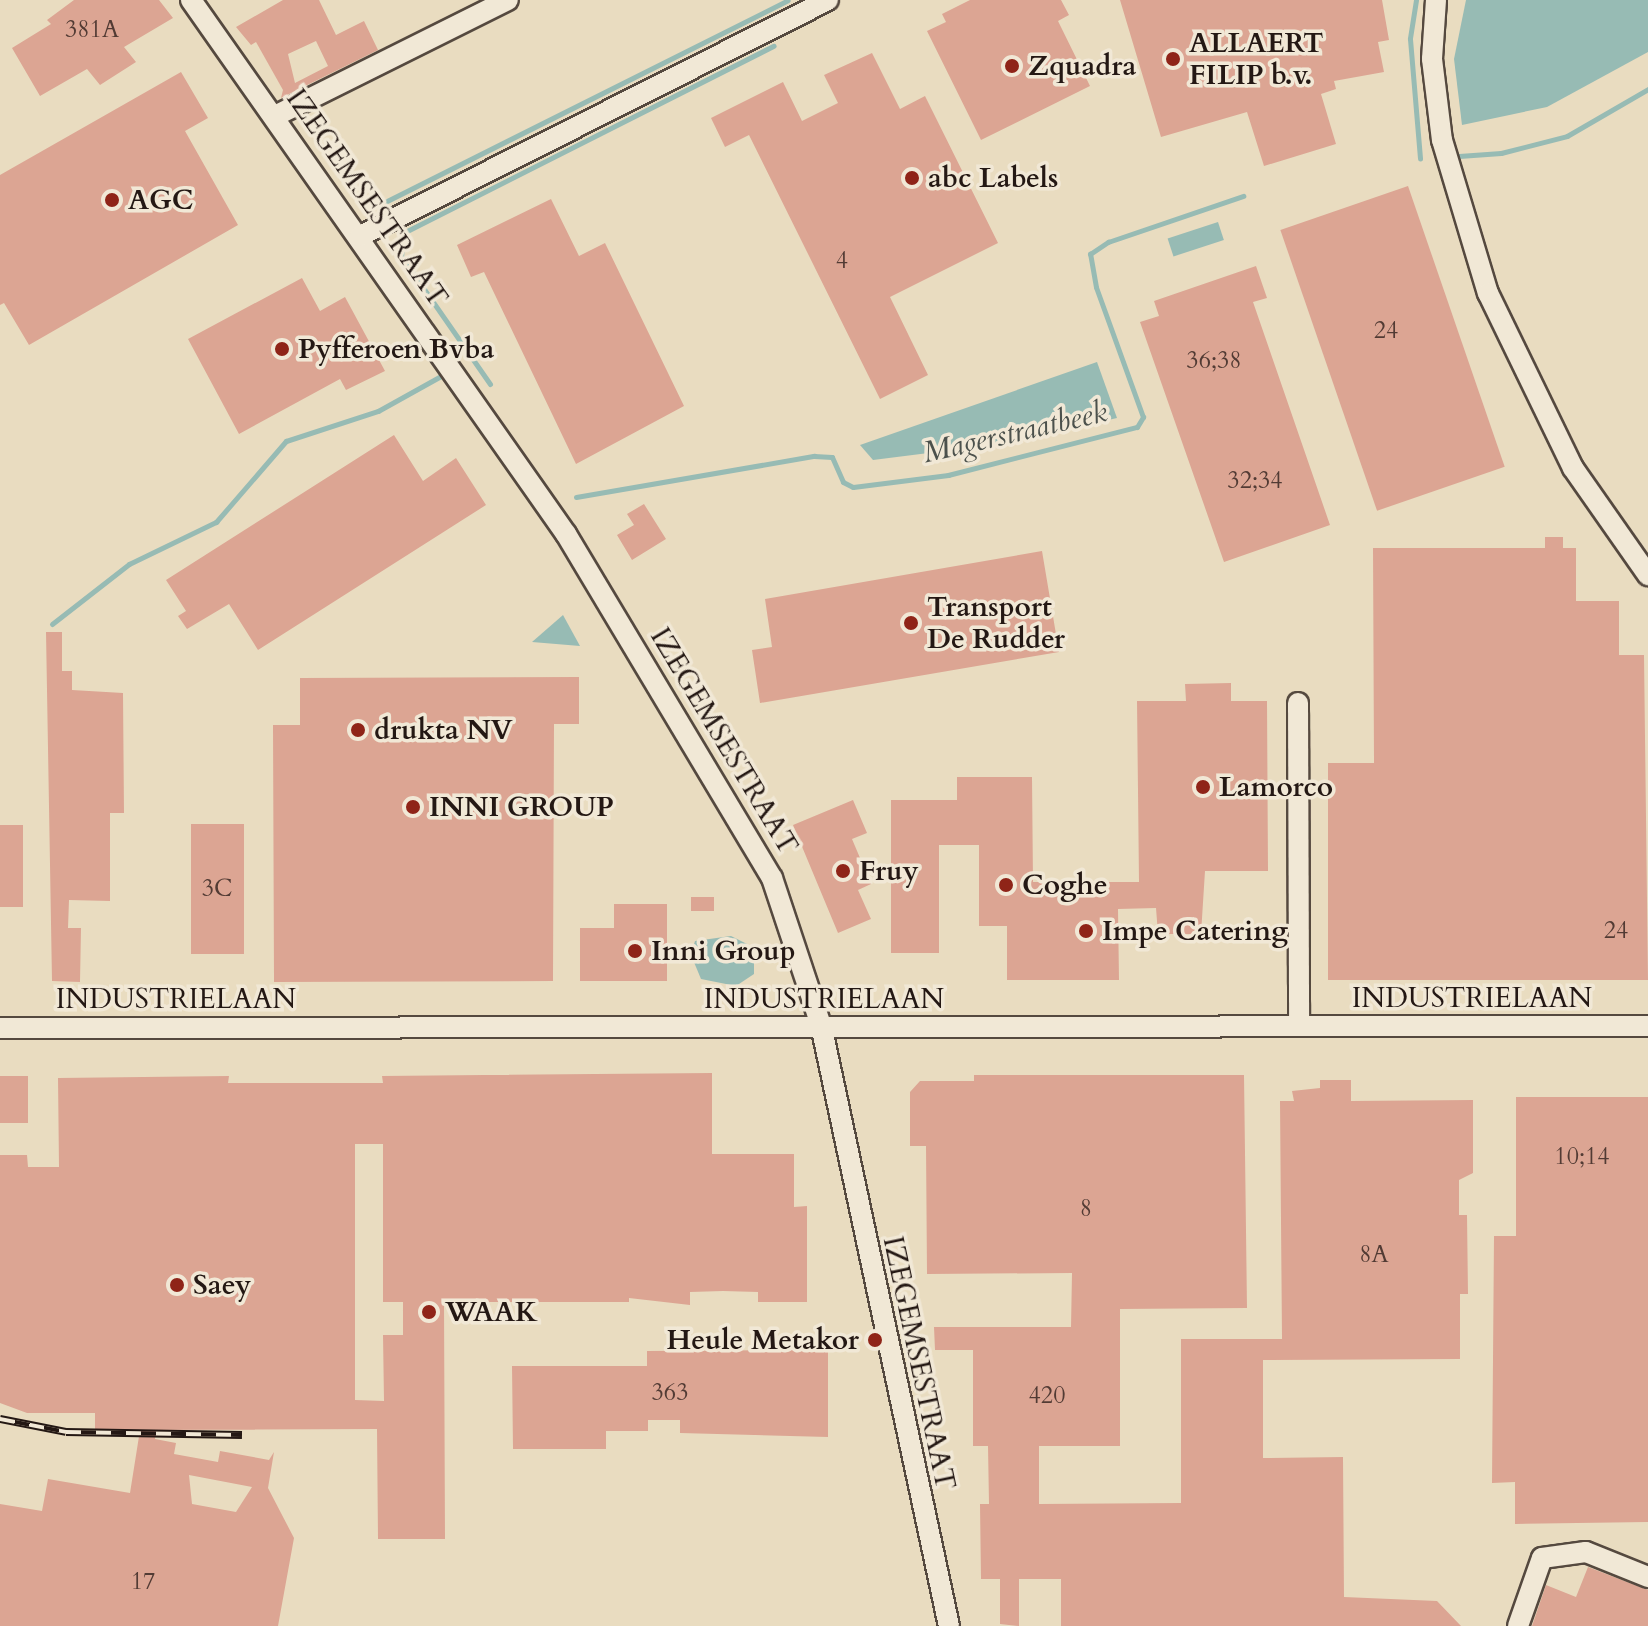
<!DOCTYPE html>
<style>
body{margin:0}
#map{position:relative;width:1648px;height:1626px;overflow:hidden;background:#e9dcc0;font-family:Cardo,serif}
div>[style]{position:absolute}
.water>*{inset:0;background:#97bbb4;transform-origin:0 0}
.stream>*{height:5px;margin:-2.5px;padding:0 2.5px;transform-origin:2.5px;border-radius:2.5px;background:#97bbb4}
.building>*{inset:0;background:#dca593;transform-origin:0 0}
.roads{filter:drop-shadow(2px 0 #55493f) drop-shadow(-2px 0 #55493f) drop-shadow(0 2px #55493f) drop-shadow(0 -2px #55493f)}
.minor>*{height:20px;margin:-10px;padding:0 10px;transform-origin:10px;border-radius:10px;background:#f1e8d6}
.rail>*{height:8px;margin-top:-4px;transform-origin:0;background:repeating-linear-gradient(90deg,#f1e8d6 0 15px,#241814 0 30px);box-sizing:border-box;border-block:2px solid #241814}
.dots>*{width:22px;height:22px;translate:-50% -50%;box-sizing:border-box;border:4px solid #f1e8d6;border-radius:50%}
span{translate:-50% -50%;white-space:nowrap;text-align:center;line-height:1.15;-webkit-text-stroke:7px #f1e8d6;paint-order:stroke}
.number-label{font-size:24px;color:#523b34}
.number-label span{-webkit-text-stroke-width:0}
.poi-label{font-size:28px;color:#241814;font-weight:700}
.left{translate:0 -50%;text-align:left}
.right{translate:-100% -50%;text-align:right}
.street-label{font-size:28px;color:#241814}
.water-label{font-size:30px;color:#4c514c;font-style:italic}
</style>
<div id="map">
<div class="water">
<div style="clip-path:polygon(1466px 0,1648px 0,1648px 52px,1547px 107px,1462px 125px,1454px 59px)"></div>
<div style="left:1218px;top:222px;width:19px;height:53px;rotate:72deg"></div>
<div style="clip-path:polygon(1097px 362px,1117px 418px,1008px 443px,873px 460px,860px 445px)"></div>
<div style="clip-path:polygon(563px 615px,580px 646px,532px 642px)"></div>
<div style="clip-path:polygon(731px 936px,747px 944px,754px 956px,754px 974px,736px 986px,701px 979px,691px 955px,695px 941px)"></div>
</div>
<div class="stream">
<div style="left:1416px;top:0;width:39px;rotate:99deg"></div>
<div style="left:1410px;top:39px;width:120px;rotate:85.2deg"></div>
<div style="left:1459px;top:156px;width:42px;rotate:-4.1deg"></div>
<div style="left:1501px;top:153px;width:68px;rotate:-14.4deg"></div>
<div style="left:1567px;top:136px;width:94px;rotate:-30.1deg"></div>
<div style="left:379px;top:205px;width:457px;rotate:-26.6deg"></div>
<div style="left:490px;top:384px;width:156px;rotate:-124.8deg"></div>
<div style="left:401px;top:256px;width:24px;rotate:-81deg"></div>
<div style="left:405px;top:232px;width:413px;rotate:-26.8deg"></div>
<div style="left:576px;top:497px;width:242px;rotate:-9.8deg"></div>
<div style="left:814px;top:456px;width:18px;rotate:3deg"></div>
<div style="left:832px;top:457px;width:27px;rotate:66deg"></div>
<div style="left:843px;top:482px;width:11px;rotate:27deg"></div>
<div style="left:853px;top:487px;width:96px;rotate:-7.2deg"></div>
<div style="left:948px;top:475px;width:195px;rotate:-14.3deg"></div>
<div style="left:1137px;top:427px;width:12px;rotate:-59deg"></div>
<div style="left:1143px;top:417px;width:138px;rotate:-109.9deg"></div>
<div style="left:1096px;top:287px;width:34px;rotate:-100deg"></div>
<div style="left:1090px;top:254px;width:22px;rotate:-34deg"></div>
<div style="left:1108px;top:242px;width:143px;rotate:-18.8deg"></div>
<div style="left:52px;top:624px;width:98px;rotate:-37.9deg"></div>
<div style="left:129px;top:564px;width:97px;rotate:-25.8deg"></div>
<div style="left:216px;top:522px;width:107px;rotate:-49.2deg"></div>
<div style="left:286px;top:441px;width:97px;rotate:-18.1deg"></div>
<div style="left:378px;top:411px;width:72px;rotate:-29.1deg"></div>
</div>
<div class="building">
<div style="clip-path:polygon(74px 0,159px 0,173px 18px,124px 47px,136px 62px,100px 85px,87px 69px,40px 96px,12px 48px,51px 24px,47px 20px)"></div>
<div style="clip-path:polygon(evenodd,283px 0,319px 0,336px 35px,364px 21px,378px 50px,281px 98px,283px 90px,256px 42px,251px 45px,236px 27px,283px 0,316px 41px,328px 66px,295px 83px,288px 54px,316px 41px)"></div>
<div style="clip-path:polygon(970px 0,1061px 0,1069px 15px,1058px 21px,1090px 86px,981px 140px,927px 31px,946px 22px,942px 14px)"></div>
<div style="clip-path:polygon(1120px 0,1382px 0,1389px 40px,1378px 42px,1384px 72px,1334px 81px,1336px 89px,1321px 94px,1336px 144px,1264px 166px,1247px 112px,1161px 137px)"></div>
<div style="clip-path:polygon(872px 53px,900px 109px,925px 96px,998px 243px,890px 297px,928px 375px,880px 399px,749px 135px,725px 147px,711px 118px,783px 82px,802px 121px,838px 103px,824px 75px)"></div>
<div style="clip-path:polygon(181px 72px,208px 118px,185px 131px,238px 225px,29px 345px,4px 303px,0 305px,0 175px)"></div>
<div style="left:1408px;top:186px;width:297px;height:135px;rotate:71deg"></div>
<div style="clip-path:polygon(551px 199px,579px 256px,605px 243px,684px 406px,576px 464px,484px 272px,471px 277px,457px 245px)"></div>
<div style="clip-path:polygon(1256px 266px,1267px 298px,1253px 302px,1330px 525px,1224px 562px,1140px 322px,1159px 316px,1154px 301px)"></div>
<div style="clip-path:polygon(302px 278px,320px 311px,345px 297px,385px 371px,346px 390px,340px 379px,239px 434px,188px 339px)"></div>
<div style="clip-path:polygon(394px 435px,423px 481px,456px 458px,486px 505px,258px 650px,229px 604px,187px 629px,178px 616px,186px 611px,166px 580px)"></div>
<div style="clip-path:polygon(644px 504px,666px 539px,632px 560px,617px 535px,634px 525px,627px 514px)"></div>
<div style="clip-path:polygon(1545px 537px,1563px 537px,1563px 548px,1576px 548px,1576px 601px,1619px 601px,1619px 655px,1644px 655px,1648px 980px,1328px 980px,1328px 763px,1374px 763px,1373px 548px,1545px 548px)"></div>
<div style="clip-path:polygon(1042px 551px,1059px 652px,760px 703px,752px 650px,772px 647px,765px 599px)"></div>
<div style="clip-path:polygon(46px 632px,62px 632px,62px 671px,72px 671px,72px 690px,123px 693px,124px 813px,110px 813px,110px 901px,69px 900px,68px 928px,81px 928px,80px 982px,52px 981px)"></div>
<div style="clip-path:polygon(579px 677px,579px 724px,554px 724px,553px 981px,274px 982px,273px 725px,300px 725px,300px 678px)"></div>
<div style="clip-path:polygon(1231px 683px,1231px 701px,1267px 701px,1268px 871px,1205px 871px,1201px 934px,1158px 934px,1156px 908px,1118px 909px,1119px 980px,1007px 980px,1007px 926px,979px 926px,979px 845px,939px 845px,939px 953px,891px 953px,891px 800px,957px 800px,957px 777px,1032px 777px,1033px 882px,1139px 882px,1137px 701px,1186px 701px,1185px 684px)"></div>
<div style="clip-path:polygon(853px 800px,867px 833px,852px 839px,871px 884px,858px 890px,871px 919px,838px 933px,793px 825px)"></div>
<div style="left:244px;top:824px;width:130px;height:53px;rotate:90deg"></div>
<div style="left:0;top:825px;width:23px;height:82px"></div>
<div style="left:691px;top:897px;width:23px;height:14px"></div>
<div style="clip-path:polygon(614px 904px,667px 904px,667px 981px,580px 981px,580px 928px,614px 928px)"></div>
<div style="clip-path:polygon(evenodd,712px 1073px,712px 1154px,794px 1154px,794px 1207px,807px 1206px,807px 1302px,758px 1302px,758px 1292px,723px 1291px,690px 1292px,690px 1305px,629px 1298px,629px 1302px,444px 1302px,445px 1539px,378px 1539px,377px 1429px,156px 1430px,155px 1439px,176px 1443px,174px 1454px,218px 1462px,220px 1451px,269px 1460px,274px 1452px,268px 1488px,294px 1538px,278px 1626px,0 1626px,0 1504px,42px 1511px,48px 1479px,130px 1493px,140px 1430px,95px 1430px,95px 1413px,27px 1413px,0 1403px,0 1155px,27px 1155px,28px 1167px,59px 1167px,58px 1078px,229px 1076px,228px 1083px,383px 1083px,382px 1076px,712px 1073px,355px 1144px,383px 1144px,383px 1302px,403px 1302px,403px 1335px,383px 1335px,384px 1401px,355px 1400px,355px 1144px,712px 1073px,189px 1475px,252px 1487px,236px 1512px,192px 1504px,189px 1475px)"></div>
<div style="clip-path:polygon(974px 1075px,1244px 1075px,1247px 1308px,1120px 1309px,1120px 1446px,1039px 1446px,1039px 1504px,1181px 1503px,1181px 1339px,1282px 1339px,1280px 1101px,1294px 1101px,1292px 1091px,1320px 1088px,1320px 1080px,1351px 1080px,1351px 1101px,1473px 1100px,1473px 1173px,1459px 1180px,1459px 1215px,1467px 1215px,1468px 1294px,1460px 1294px,1460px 1359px,1263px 1360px,1263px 1458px,1343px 1457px,1344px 1597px,1437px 1601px,1461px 1626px,1061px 1626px,1061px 1579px,1019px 1579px,1019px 1626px,1000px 1624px,1000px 1579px,981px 1579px,980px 1504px,989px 1504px,988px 1446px,973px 1446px,973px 1350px,935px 1350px,934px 1327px,1071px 1327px,1072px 1273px,927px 1274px,926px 1146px,910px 1146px,910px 1092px,920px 1081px,974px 1081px)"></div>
<div style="left:0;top:1076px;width:28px;height:47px"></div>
<div style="clip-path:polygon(1516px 1097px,1648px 1097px,1648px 1522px,1515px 1524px,1515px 1482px,1492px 1483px,1494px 1236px,1516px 1236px)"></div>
<div style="clip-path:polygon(809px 1343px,828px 1343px,828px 1437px,680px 1433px,680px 1420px,648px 1420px,648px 1431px,606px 1431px,606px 1449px,513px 1449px,512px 1366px,647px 1366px,647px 1351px,811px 1350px)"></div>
<div style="clip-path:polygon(1588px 1567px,1648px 1590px,1648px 1626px,1532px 1626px,1546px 1585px,1576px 1597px)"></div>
</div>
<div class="roads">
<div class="minor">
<div style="left:191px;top:0;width:653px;rotate:54.92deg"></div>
<div style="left:566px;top:534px;width:401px;rotate:59.1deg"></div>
<div style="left:772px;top:878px;width:155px;rotate:71.6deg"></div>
<div style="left:821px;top:1025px;width:614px;rotate:77.98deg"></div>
<div style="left:1436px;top:0;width:59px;rotate:93.9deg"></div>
<div style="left:1432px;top:59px;width:82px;rotate:83deg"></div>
<div style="left:1442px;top:140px;width:160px;rotate:73.3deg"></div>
<div style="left:1488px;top:293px;width:195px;rotate:64.1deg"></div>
<div style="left:1573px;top:468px;width:131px;rotate:55deg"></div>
<div style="left:275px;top:116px;width:260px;rotate:-26.5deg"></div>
<div style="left:360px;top:236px;width:524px;rotate:-26.76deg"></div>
<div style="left:1298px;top:703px;width:323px;rotate:89.8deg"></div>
<div style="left:0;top:1028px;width:1648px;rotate:-0.07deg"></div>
<div style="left:1518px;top:1626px;width:72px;rotate:-70.6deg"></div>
<div style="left:1542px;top:1558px;width:44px;rotate:-7.8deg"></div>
<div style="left:1586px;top:1552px;width:67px;rotate:22deg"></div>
</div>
</div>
<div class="rail">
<div style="left:0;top:1419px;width:67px;rotate:11.1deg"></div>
<div style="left:66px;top:1432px;width:176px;rotate:1deg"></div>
</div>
<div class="dots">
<div style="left:1173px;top:59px;background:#8f2418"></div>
<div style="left:1012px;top:66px;background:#8f2418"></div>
<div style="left:912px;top:178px;background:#8f2418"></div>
<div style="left:112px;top:200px;background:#8f2418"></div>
<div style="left:282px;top:349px;background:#8f2418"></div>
<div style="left:911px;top:623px;background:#8f2418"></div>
<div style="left:358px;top:730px;background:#8f2418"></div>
<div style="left:1203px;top:787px;background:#8f2418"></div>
<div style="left:413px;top:807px;background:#8f2418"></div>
<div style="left:843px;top:871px;background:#8f2418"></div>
<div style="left:1006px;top:885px;background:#8f2418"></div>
<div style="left:1086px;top:931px;background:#8f2418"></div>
<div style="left:635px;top:951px;background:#8f2418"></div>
<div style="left:177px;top:1285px;background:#8f2418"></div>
<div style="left:429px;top:1312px;background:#8f2418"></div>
<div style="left:875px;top:1340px;background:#8f2418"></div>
</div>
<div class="number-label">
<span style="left:92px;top:30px">381A</span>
<span style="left:842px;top:261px">4</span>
<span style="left:1386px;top:331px">24</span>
<span style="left:1214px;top:361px">36;38</span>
<span style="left:1255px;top:481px">32;34</span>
<span style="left:217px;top:889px">3C</span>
<span style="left:1616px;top:931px">24</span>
<span style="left:1582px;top:1157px">10;14</span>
<span style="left:1086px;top:1209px">8</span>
<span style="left:1374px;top:1255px">8A</span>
<span style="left:670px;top:1393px">363</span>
<span style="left:1047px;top:1396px">420</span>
<span style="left:143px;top:1582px">17</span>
</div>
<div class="poi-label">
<span class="left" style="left:1189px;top:59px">ALLAERT<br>FILIP b.v.</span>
<span class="left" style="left:1028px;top:66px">Zquadra</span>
<span class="left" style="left:928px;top:178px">abc Labels</span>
<span class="left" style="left:128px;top:200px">AGC</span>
<span class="left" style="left:298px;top:349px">Pyfferoen Bvba</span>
<span class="left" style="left:927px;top:623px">Transport<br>De Rudder</span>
<span class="left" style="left:374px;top:730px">drukta NV</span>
<span class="left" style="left:1219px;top:787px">Lamorco</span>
<span class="left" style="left:429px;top:807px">INNI GROUP</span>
<span class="left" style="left:859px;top:871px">Fruy</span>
<span class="left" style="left:1022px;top:885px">Coghe</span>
<span class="left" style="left:1102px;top:931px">Impe Catering</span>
<span class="left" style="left:651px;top:951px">Inni Group</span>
<span class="left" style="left:193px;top:1285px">Saey</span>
<span class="left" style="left:445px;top:1312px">WAAK</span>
<span class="right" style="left:859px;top:1340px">Heule Metakor</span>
</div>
<div class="street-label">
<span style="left:367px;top:198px;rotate:55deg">IZEGEMSESTRAAT</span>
<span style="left:724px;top:741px;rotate:59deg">IZEGEMSESTRAAT</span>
<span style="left:1472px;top:998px">INDUSTRIELAAN</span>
<span style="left:176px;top:999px">INDUSTRIELAAN</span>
<span style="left:824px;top:999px">INDUSTRIELAAN</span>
<span style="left:919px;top:1363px;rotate:78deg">IZEGEMSESTRAAT</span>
</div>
<div class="water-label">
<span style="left:1015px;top:433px;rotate:-13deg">Magerstraatbeek</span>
</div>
</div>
